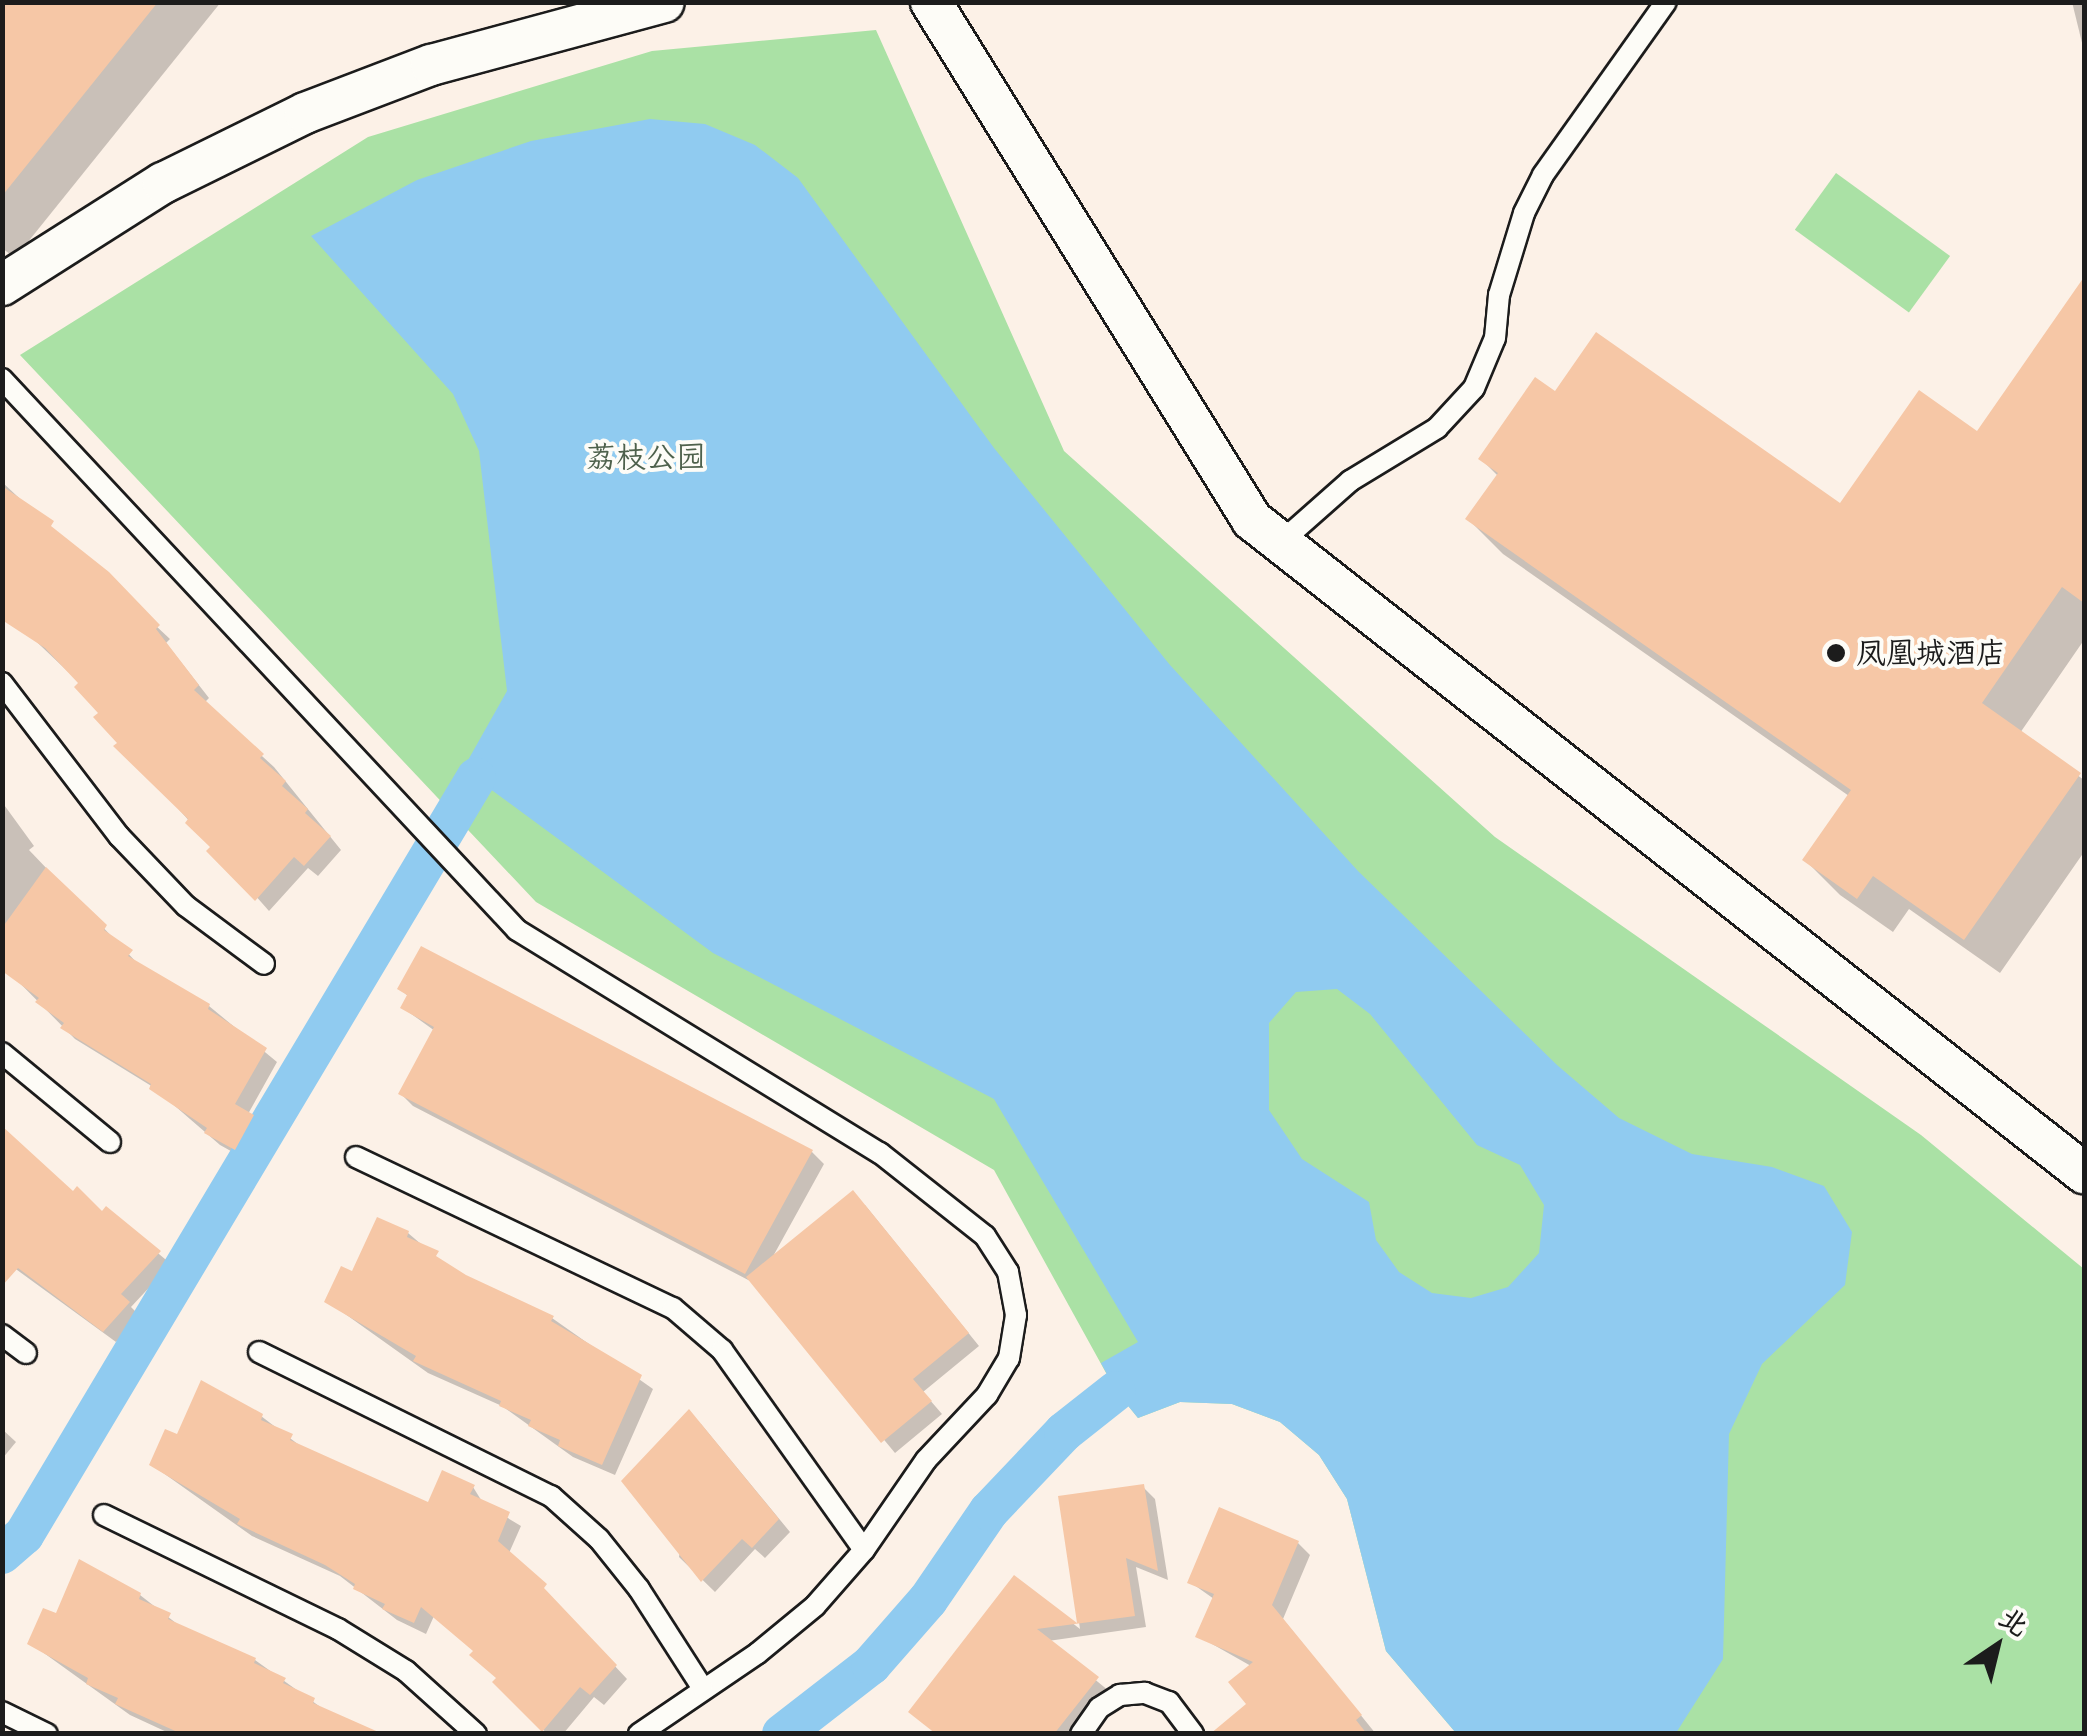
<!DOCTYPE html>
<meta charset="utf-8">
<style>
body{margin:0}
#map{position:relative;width:2087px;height:1736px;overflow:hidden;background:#fcf1e7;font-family:"Shantell Sans","LXGW WenKai TC",sans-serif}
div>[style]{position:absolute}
.green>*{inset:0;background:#aae1a5;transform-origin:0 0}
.water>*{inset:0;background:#90cbf0}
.shadow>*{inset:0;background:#0003}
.canal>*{height:40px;margin:-20px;padding:0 20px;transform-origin:20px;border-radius:20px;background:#90cbf0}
.building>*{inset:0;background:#f6c7a6}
.roads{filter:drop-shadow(2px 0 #1c1c1c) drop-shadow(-2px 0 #1c1c1c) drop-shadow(0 2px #1c1c1c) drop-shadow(0 -2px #1c1c1c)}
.service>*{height:20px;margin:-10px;padding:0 10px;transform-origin:10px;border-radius:10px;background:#fdfcf7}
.minor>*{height:40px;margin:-20px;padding:0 20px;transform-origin:20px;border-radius:20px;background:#fdfcf7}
.dots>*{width:28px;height:28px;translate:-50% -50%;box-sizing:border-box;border:5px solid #fdfcf7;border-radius:50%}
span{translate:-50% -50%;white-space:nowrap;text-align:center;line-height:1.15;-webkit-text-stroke:8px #fdfcf7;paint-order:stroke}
.park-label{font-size:30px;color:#4e614c}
.poi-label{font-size:30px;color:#1c1c1c}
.left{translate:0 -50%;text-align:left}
.frame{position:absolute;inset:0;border:5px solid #1c1c1c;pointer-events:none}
.north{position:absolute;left:1947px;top:1596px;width:100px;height:100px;-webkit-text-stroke:8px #fdfcf7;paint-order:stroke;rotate:35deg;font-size:28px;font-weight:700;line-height:40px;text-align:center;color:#1c1c1c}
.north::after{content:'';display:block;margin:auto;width:35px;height:45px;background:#1c1c1c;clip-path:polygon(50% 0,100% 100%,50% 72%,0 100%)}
</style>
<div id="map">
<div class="green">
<div style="clip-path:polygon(876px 30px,1064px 451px,1495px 837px,1921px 1135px,2084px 1269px,2084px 1733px,1456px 1733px,1386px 1651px,1347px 1499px,1319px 1455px,1280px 1422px,1232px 1404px,1180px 1402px,1138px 1418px,1116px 1391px,994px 1170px,536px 902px,20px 355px,368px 137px,652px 51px)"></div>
<div style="left:1836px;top:173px;width:141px;height:70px;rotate:36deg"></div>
</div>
<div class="water">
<div style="clip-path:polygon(evenodd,650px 119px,705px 124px,755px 145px,798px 178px,994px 448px,1170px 665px,1358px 871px,1557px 1065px,1619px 1118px,1692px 1154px,1772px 1167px,1824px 1186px,1852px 1232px,1845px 1285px,1762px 1364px,1729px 1434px,1723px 1659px,1676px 1733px,1456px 1733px,1386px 1651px,1347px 1499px,1319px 1455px,1280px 1422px,1232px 1404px,1180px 1402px,1138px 1418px,1116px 1391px,1101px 1363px,1138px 1342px,994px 1099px,713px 953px,463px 769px,507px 691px,479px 451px,453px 394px,311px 236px,417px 180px,531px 141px,650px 119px,1337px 989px,1370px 1014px,1477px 1145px,1520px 1165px,1544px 1205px,1539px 1253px,1508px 1287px,1471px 1298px,1432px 1293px,1399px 1272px,1376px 1240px,1369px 1202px,1302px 1159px,1269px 1110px,1269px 1023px,1296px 992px,1337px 989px)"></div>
</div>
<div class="shadow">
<div style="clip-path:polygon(2px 2px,221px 2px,15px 258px,2px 248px)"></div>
<div style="clip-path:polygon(2072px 2px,2084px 2px,2084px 51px)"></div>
<div style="clip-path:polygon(2084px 281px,2084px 640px,2020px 733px,2084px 780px,2084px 852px,2000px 973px,1909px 909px,1893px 932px,1840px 895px,1805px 860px,1849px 796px,1503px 554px,1468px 519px,1498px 476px,1481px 459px,1556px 395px,1841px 506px,1977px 434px)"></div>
<div style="clip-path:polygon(2px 482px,170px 639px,166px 643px,209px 698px,204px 703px,274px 767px,341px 850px,318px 876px,308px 868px,269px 911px,120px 743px,81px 684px,2px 609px)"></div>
<div style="clip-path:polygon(2px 802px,34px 846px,29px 850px,141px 967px,209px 1006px,277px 1062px,248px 1114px,265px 1129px,247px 1160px,220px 1145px,153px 1087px,75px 1039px,2px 965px)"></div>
<div style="clip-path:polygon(422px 950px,812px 1152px,824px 1164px,771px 1260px,865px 1205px,979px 1346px,923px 1392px,942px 1414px,895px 1453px,754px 1283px,413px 1106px,401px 1094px,435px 1031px,403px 1008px,409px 997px,400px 989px)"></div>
<div style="clip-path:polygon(73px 1194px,103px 1214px,106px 1210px,171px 1264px,131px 1307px,140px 1316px,116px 1342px,2px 1259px)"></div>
<div style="clip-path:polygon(408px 1233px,448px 1267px,552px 1318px,653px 1389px,615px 1475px,573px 1457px,502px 1406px,428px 1373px,327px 1301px)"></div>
<div style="clip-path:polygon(261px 1416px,303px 1448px,429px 1505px,473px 1487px,483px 1503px,521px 1526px,509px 1553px,627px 1679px,604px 1705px,594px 1697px,563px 1734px,547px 1734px,476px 1652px,434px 1616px,426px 1634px,397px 1620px,340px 1576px,252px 1536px,152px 1465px,179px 1438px)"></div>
<div style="clip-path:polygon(701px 1424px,790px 1532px,765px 1558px,755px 1549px,715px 1592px,679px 1557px)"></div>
<div style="clip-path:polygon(2px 1429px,16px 1442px,2px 1459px)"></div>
<div style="clip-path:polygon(1143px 1487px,1155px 1499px,1168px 1580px,1136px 1567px,1146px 1627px,1048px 1641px,1109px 1691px,1075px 1734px,936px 1734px,1015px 1578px,1080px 1629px,1061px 1498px)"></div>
<div style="clip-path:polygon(1298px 1543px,1310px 1555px,1283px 1619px,1376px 1734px,1214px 1734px,1250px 1705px,1251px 1666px,1198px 1636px,1214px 1599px,1190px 1582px)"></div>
<div style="clip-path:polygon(140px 1595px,181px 1627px,255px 1660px,358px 1734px,171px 1734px,130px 1715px,30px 1643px,57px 1617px)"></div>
</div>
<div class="canal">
<div style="left:2px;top:1554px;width:29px;rotate:-41deg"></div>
<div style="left:24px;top:1535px;width:882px;rotate:-59.16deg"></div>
<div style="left:782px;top:1734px;width:113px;rotate:-37.8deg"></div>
<div style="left:871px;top:1665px;width:86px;rotate:-48.8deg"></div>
<div style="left:928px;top:1600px;width:108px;rotate:-55.6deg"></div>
<div style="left:989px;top:1511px;width:109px;rotate:-46.5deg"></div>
<div style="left:1064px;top:1432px;width:66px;rotate:-38.3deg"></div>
</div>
<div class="building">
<div style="clip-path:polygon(2px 2px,158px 2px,2px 196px)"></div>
<div style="clip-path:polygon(2084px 277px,2084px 603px,2062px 587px,1982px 703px,2081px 773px,1964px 940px,1873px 876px,1857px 899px,1802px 860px,1851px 790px,1465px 519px,1498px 473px,1478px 459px,1535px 377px,1555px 391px,1596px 332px,1840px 503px,1919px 390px,1977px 431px)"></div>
<div style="clip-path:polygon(2px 486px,54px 521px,51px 526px,109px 572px,160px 625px,156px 629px,199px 685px,194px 690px,264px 754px,260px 758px,286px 781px,282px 786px,308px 809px,305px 813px,331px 836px,304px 866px,294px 857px,255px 901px,206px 851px,210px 847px,185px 823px,188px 819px,113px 746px,117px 743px,93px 717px,98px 713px,74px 687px,78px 683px,45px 648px,2px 620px)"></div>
<div style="clip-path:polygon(46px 867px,107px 925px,104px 930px,133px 950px,128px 956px,210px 1004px,208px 1009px,267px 1048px,235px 1104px,254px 1115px,235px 1150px,204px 1133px,207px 1128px,149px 1089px,151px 1084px,60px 1028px,64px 1023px,35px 1002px,39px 998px,2px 971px,2px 928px)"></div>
<div style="clip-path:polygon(421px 946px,813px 1150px,745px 1274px,398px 1094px,434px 1027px,400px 1008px,407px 995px,397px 989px)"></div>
<div style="clip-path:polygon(2px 1126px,73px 1191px,77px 1186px,102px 1211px,106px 1206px,161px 1251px,121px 1294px,130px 1302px,103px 1332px,18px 1268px,2px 1286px)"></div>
<div style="clip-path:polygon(853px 1190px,969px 1333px,913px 1379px,932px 1401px,881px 1443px,746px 1277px)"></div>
<div style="clip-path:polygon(377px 1217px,409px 1231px,407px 1237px,439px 1251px,436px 1256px,466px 1275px,554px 1316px,551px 1321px,642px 1375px,602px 1465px,558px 1446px,560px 1440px,528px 1426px,531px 1420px,499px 1406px,501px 1401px,413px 1361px,416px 1356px,324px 1302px,341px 1266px,352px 1271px)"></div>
<div style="clip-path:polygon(201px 1380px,263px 1414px,261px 1420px,293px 1434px,290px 1440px,428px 1502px,442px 1470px,475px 1485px,470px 1494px,510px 1512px,498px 1541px,547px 1584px,544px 1588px,617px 1665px,590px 1695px,580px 1687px,542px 1732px,492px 1682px,496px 1678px,469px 1655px,473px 1651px,421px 1607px,414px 1623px,382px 1609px,385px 1604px,353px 1589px,355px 1584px,325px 1565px,237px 1524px,240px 1519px,149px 1465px,165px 1429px,177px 1434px)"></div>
<div style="clip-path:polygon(689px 1409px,779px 1519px,752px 1548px,742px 1539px,701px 1582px,621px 1481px)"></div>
<div style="clip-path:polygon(1144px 1484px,1158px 1571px,1126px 1558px,1135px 1616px,1037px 1629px,1099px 1677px,1054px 1734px,936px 1734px,908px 1712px,1014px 1575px,1077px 1623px,1058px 1496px)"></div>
<div style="clip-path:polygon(1219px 1507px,1299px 1541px,1272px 1605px,1362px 1715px,1356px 1720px,1367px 1734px,1210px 1734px,1246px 1704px,1228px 1682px,1253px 1662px,1195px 1637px,1214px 1594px,1187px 1583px)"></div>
<div style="clip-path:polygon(79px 1559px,141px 1593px,139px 1599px,171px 1613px,168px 1619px,256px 1658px,254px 1663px,286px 1678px,283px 1683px,315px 1698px,313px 1703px,383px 1734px,182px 1734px,115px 1704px,118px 1698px,86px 1684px,88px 1678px,27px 1644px,43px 1608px,56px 1613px)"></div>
</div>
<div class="roads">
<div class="service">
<div style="left:2px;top:379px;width:754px;rotate:46.93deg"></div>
<div style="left:517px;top:930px;width:426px;rotate:31.6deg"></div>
<div style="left:880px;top:1153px;width:134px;rotate:38.3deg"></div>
<div style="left:985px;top:1236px;width:43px;rotate:57.4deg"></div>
<div style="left:1008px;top:1272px;width:44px;rotate:79.5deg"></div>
<div style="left:1016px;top:1315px;width:44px;rotate:99.2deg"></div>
<div style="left:1009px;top:1358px;width:43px;rotate:120.7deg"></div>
<div style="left:987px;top:1395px;width:89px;rotate:133.2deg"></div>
<div style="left:926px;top:1460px;width:109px;rotate:124.6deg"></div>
<div style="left:864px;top:1550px;width:74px;rotate:131.2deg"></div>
<div style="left:815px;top:1606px;width:74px;rotate:140.5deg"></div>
<div style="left:758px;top:1653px;width:144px;rotate:145.8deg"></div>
<div style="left:1280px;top:543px;width:94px;rotate:-41.5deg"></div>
<div style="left:1350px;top:481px;width:102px;rotate:-31.3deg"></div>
<div style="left:1437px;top:428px;width:54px;rotate:-47.2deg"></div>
<div style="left:1474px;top:388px;width:54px;rotate:-67.2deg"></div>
<div style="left:1495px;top:338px;width:43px;rotate:-84.7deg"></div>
<div style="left:1499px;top:295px;width:86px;rotate:-73deg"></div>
<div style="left:1524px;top:213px;width:42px;rotate:-63.4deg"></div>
<div style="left:1543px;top:175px;width:212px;rotate:-54.6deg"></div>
<div style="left:2px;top:683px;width:193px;rotate:52.6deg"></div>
<div style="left:119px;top:836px;width:97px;rotate:46.3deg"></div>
<div style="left:186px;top:906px;width:97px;rotate:36.6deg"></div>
<div style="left:2px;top:1053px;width:140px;rotate:39.5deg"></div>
<div style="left:356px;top:1157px;width:351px;rotate:25.5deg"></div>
<div style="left:673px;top:1308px;width:65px;rotate:40.6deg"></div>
<div style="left:722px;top:1350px;width:245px;rotate:54.6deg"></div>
<div style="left:2px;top:1335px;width:30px;rotate:37deg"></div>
<div style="left:259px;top:1352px;width:326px;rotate:26.3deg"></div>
<div style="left:551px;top:1496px;width:64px;rotate:41.9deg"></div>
<div style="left:599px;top:1539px;width:64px;rotate:51.3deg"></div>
<div style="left:639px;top:1589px;width:117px;rotate:57.3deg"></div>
<div style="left:104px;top:1515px;width:260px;rotate:26deg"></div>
<div style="left:338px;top:1629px;width:80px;rotate:31.7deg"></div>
<div style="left:406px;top:1671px;width:94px;rotate:42deg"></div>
<div style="left:2px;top:1712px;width:50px;rotate:26.1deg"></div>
<div style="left:1081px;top:1734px;width:32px;rotate:-55deg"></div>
<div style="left:1099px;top:1708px;width:25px;rotate:-32deg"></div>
<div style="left:1120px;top:1695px;width:25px;rotate:-5deg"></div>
<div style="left:1145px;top:1693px;width:26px;rotate:21deg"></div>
<div style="left:1169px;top:1702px;width:40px;rotate:53deg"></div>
</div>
<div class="minor">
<div style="left:931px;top:2px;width:609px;rotate:58.21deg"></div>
<div style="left:1252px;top:520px;width:1058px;rotate:38.13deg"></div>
<div style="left:2px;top:285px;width:191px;rotate:-32.4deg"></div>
<div style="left:163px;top:183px;width:158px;rotate:-26.2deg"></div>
<div style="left:305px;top:113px;width:135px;rotate:-20.9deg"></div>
<div style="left:431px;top:65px;width:241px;rotate:-15.1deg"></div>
</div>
</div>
<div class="dots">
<div style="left:1836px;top:653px;background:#1c1c1c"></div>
</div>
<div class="park-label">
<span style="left:646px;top:457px">荔枝公园</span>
</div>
<div class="poi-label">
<span class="left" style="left:1856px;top:653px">凤凰城酒店</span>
</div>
<div class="frame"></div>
<div class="north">北</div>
</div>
